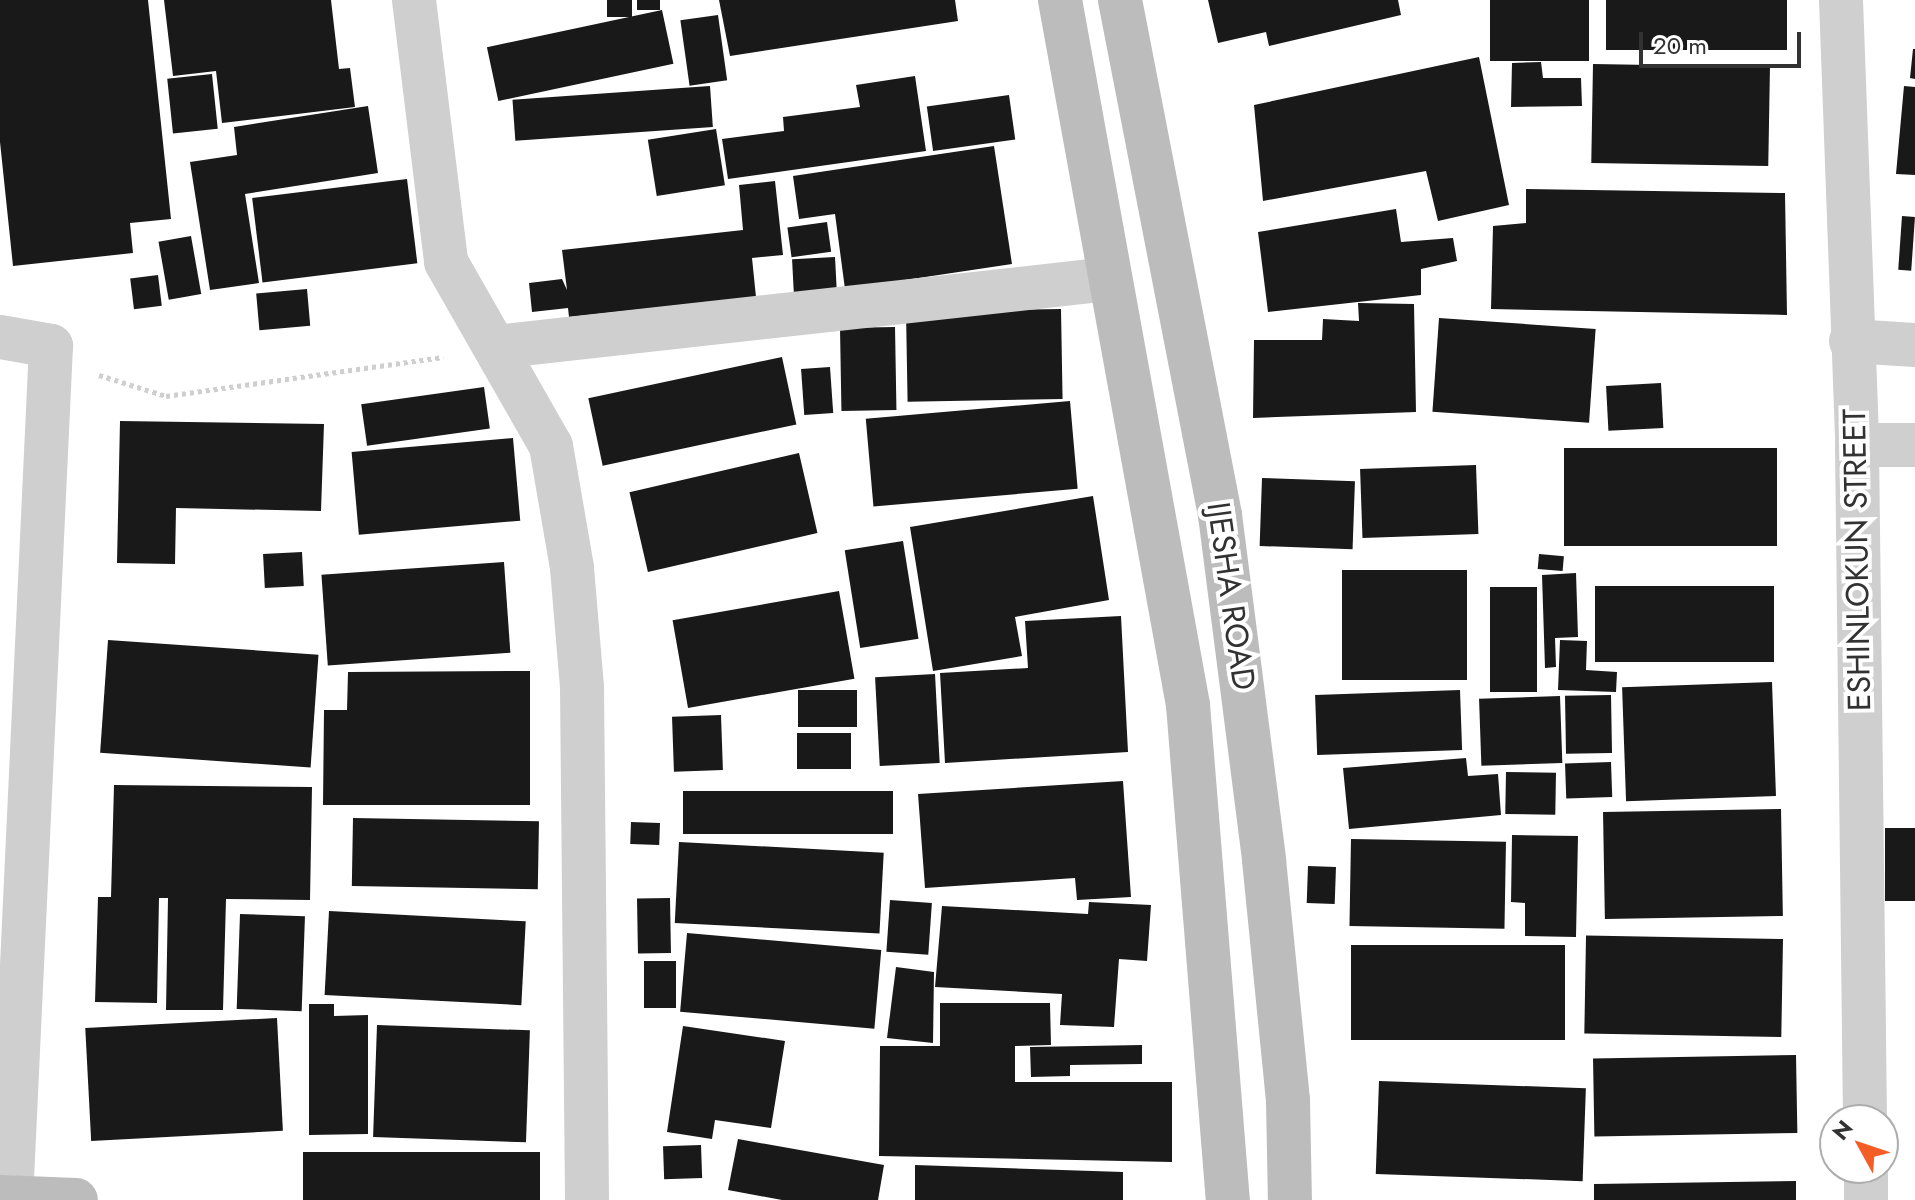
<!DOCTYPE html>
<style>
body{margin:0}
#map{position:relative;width:1915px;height:1200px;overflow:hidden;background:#fff;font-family:Jost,sans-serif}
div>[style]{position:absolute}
.building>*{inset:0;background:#191919;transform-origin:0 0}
.path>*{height:5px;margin-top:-2.5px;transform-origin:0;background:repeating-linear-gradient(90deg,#cfcfcf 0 4px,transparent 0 8px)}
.street>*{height:44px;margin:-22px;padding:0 22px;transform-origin:22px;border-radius:22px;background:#cfcfcf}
.secondary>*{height:44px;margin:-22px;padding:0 22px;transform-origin:22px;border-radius:22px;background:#bcbcbc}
span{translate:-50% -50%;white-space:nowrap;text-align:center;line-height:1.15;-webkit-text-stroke:8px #fff;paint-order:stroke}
.street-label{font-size:32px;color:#323232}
.north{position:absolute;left:1819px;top:1104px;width:80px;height:80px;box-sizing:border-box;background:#fff;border:2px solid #adadad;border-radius:50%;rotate:310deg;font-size:22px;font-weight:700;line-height:32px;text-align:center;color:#323232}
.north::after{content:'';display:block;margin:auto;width:28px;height:36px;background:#f55d27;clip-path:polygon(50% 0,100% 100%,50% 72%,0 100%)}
.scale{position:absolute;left:1639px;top:32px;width:162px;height:36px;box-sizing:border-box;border:4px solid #323232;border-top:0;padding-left:10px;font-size:24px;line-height:28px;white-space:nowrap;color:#323232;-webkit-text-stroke:6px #fff;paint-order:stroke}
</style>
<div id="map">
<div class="building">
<div style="clip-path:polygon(0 0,148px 0,171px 219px,130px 223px,133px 253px,13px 266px,0 142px)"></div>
<div style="clip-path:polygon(164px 0,331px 0,339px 69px,350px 68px,355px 107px,222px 123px,216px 71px,173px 76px)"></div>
<div style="left:607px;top:0;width:25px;height:17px"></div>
<div style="left:637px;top:0;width:23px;height:10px"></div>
<div style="clip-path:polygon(719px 0,955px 0,958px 21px,730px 56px)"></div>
<div style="clip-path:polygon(1208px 0,1398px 0,1401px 15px,1269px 46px,1266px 32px,1218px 43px)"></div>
<div style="left:1490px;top:0;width:99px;height:61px"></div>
<div style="left:1606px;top:0;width:181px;height:50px"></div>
<div style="left:662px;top:10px;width:55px;height:179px;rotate:78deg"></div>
<div style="left:718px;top:15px;width:66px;height:38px;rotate:82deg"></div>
<div style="clip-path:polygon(1913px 49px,1915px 49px,1915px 79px,1910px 78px)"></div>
<div style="clip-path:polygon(1479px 57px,1509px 205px,1438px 221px,1426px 171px,1263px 201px,1254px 105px)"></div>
<div style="clip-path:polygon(1541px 62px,1543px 78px,1581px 78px,1582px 106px,1511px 107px,1512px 63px)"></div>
<div style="left:1593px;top:64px;width:177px;height:99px;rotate:1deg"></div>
<div style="left:212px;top:74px;width:55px;height:45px;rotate:84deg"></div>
<div style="clip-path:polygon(915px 76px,926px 151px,728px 179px,722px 139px,784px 131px,783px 117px,860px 107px,856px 85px)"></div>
<div style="left:710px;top:86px;width:41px;height:198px;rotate:86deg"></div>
<div style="clip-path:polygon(1904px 86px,1915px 87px,1915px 175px,1896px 174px)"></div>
<div style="left:1009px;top:95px;width:45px;height:83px;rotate:82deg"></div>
<div style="clip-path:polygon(368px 106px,378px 173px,245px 194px,259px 283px,210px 290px,190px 162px,237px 155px,234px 127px)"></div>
<div style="left:716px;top:129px;width:57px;height:69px;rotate:81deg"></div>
<div style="clip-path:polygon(994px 146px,1012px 264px,845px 289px,835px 214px,799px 219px,793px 176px)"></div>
<div style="left:407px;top:179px;width:85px;height:156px;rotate:83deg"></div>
<div style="clip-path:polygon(775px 181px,783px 255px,752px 258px,756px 297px,569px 317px,568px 308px,532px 312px,529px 283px,562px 279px,567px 290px,562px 250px,743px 230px,739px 185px)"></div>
<div style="clip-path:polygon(1526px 189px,1785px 193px,1787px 315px,1491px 309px,1493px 226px,1526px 223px)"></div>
<div style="clip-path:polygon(1396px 209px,1401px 242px,1453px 238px,1457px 261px,1421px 269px,1421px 295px,1268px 312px,1258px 232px)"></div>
<div style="left:1902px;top:216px;width:13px;height:54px;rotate:4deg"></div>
<div style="left:827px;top:222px;width:30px;height:40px;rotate:82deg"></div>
<div style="left:191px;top:236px;width:59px;height:33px;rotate:80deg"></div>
<div style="left:835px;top:257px;width:43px;height:43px;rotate:87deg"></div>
<div style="left:158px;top:275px;width:31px;height:28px;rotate:83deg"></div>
<div style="left:307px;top:289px;width:37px;height:51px;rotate:85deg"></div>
<div style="clip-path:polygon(1358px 303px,1414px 304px,1416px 412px,1253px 418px,1254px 340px,1322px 340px,1323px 319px,1359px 321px)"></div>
<div style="left:1061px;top:309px;width:90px;height:155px;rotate:89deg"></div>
<div style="left:1439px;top:318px;width:157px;height:94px;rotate:4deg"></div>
<div style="left:895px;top:327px;width:83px;height:55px;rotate:89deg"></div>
<div style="left:782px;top:357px;width:69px;height:198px;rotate:78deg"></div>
<div style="left:830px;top:367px;width:46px;height:29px;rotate:86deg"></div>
<div style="left:1661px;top:383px;width:45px;height:55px;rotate:87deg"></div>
<div style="left:484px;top:387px;width:42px;height:124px;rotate:82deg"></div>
<div style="left:1070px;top:401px;width:88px;height:205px;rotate:85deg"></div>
<div style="clip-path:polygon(120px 421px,324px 424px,321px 511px,176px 508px,175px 564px,117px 563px)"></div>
<div style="left:513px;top:438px;width:83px;height:162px;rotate:85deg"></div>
<div style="left:1564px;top:448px;width:213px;height:98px"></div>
<div style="left:799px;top:453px;width:82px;height:174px;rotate:77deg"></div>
<div style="left:1476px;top:465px;width:69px;height:116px;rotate:88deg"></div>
<div style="left:1262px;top:478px;width:93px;height:68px;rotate:2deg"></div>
<div style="clip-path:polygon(1093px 496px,1109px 600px,1015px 617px,1022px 656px,933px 671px,910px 527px)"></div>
<div style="left:903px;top:541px;width:99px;height:59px;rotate:81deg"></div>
<div style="left:302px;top:552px;width:34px;height:39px;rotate:87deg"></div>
<div style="left:1539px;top:554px;width:25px;height:15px;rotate:5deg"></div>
<div style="left:504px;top:562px;width:91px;height:183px;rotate:86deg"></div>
<div style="left:1342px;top:570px;width:125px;height:110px"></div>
<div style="clip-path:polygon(1576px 573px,1578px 637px,1555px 638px,1556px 667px,1545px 668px,1542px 575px)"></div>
<div style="left:1774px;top:586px;width:76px;height:179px;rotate:90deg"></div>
<div style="left:1537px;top:587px;width:105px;height:47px;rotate:90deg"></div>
<div style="left:839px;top:591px;width:89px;height:169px;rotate:80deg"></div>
<div style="clip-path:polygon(1121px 616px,1128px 752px,945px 763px,940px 673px,1028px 668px,1025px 621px)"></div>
<div style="left:108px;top:640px;width:211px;height:113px;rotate:4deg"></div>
<div style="clip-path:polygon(1560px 640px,1587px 641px,1586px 670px,1617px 672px,1616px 692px,1558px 690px)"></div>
<div style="clip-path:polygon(530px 671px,530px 805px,323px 805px,324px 710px,347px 710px,348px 672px)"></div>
<div style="left:935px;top:674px;width:89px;height:60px;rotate:87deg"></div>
<div style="left:1772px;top:682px;width:114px;height:150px;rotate:88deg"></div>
<div style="left:857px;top:690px;width:37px;height:59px;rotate:90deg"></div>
<div style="left:1460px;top:690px;width:60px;height:145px;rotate:88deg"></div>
<div style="left:1611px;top:695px;width:58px;height:46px;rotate:89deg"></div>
<div style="left:1560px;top:696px;width:67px;height:81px;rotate:88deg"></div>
<div style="left:721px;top:715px;width:55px;height:49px;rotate:88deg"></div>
<div style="left:797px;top:733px;width:54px;height:36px"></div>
<div style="clip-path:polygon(1466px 758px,1468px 776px,1498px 774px,1501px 815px,1349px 829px,1343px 768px)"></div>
<div style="left:1611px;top:762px;width:35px;height:46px;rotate:88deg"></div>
<div style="left:1506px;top:772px;width:50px;height:42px;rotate:1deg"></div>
<div style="clip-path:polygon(1123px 781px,1131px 897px,1077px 900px,1075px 878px,925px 888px,918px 794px)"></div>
<div style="clip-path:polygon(114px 785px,312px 787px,310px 900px,226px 899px,223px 1010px,166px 1010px,168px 898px,159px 898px,157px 1003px,95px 1002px,98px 897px,111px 897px)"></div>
<div style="left:893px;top:791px;width:43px;height:210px;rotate:90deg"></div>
<div style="left:1781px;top:809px;width:107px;height:178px;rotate:89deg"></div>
<div style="left:353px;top:818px;width:186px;height:68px;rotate:1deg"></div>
<div style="left:631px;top:822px;width:29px;height:22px;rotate:2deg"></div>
<div style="left:1915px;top:828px;width:73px;height:30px;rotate:90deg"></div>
<div style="clip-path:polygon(1512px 835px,1578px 836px,1576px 937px,1525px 936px,1525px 903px,1511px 902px)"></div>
<div style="left:1351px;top:839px;width:155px;height:87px;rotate:1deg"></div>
<div style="left:679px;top:842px;width:205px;height:81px;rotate:3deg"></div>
<div style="left:1308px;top:866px;width:28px;height:37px;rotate:2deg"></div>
<div style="left:670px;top:898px;width:55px;height:33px;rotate:89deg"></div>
<div style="left:890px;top:900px;width:42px;height:52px;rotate:4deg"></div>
<div style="clip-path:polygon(1089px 902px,1151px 905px,1147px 961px,1119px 959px,1114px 1027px,1060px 1025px,1062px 994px,935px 987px,942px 906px,1088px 914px)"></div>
<div style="left:329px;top:911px;width:197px;height:84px;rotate:3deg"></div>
<div style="left:240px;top:914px;width:65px;height:95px;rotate:2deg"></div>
<div style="left:687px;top:933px;width:195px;height:79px;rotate:5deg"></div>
<div style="left:1783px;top:939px;width:98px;height:197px;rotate:91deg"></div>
<div style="left:1565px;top:945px;width:95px;height:214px;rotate:90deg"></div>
<div style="left:644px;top:961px;width:32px;height:47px"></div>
<div style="clip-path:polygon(896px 967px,934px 972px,933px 1043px,887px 1038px)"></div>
<div style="clip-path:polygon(940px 1003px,1050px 1003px,1051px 1045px,1015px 1046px,1015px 1082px,1172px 1082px,1172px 1162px,879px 1156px,880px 1046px,940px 1046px)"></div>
<div style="clip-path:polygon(309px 1004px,334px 1004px,334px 1016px,368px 1015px,368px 1134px,309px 1135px)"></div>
<div style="left:277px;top:1018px;width:113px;height:192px;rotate:87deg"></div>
<div style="left:377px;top:1025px;width:153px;height:112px;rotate:2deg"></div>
<div style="clip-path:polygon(683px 1026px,785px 1041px,771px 1128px,715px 1120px,712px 1139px,667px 1132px)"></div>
<div style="clip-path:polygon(1142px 1045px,1142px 1064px,1070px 1065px,1070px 1076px,1031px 1077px,1030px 1047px)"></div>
<div style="left:1796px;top:1055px;width:78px;height:203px;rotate:89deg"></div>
<div style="left:1379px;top:1081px;width:207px;height:93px;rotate:2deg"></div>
<div style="clip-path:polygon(738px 1139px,884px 1165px,878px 1200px,782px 1200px,728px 1190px)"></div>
<div style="left:701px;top:1145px;width:33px;height:38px;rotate:88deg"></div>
<div style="left:303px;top:1152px;width:237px;height:48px"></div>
<div style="clip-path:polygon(915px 1165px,1123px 1172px,1123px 1200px,915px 1200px)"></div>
<div style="clip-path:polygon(1796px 1181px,1796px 1200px,1594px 1200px,1594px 1184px)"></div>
</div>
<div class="path">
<div style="left:99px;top:375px;width:70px;rotate:17.4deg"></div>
<div style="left:166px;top:396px;width:280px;rotate:-8deg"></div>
</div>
<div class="street">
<div style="left:414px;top:0;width:264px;rotate:83deg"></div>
<div style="left:446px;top:262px;width:212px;rotate:60.3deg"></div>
<div style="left:551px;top:446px;width:124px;rotate:80.2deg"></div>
<div style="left:572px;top:568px;width:119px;rotate:85.2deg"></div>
<div style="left:582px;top:687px;width:513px;rotate:89.44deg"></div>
<div style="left:1841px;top:0;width:445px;rotate:87.9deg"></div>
<div style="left:1857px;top:445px;width:675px;rotate:89.32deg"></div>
<div style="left:0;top:337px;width:52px;rotate:10deg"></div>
<div style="left:51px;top:346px;width:855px;rotate:92.68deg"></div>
<div style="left:1851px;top:341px;width:64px;rotate:3.6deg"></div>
<div style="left:495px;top:347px;width:618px;rotate:-6.32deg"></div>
<div style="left:1857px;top:445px;width:58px"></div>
<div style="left:1866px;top:1168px;width:32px;rotate:90deg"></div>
</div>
<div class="secondary">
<div style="left:1060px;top:0;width:717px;rotate:79.71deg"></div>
<div style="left:1188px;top:705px;width:497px;rotate:85.4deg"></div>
<div style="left:1120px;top:0;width:525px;rotate:79.01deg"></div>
<div style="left:1220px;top:515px;width:348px;rotate:82.7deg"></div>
<div style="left:1264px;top:860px;width:241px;rotate:84.3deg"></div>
<div style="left:1288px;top:1100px;width:100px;rotate:88.9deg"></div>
<div style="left:0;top:1197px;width:76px;rotate:2.3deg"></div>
</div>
<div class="street-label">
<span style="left:1857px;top:560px;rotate:-91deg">ESHINLOKUN STREET</span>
<span style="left:1231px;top:596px;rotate:82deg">IJESHA ROAD</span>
</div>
<div class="north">N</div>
<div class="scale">20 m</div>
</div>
